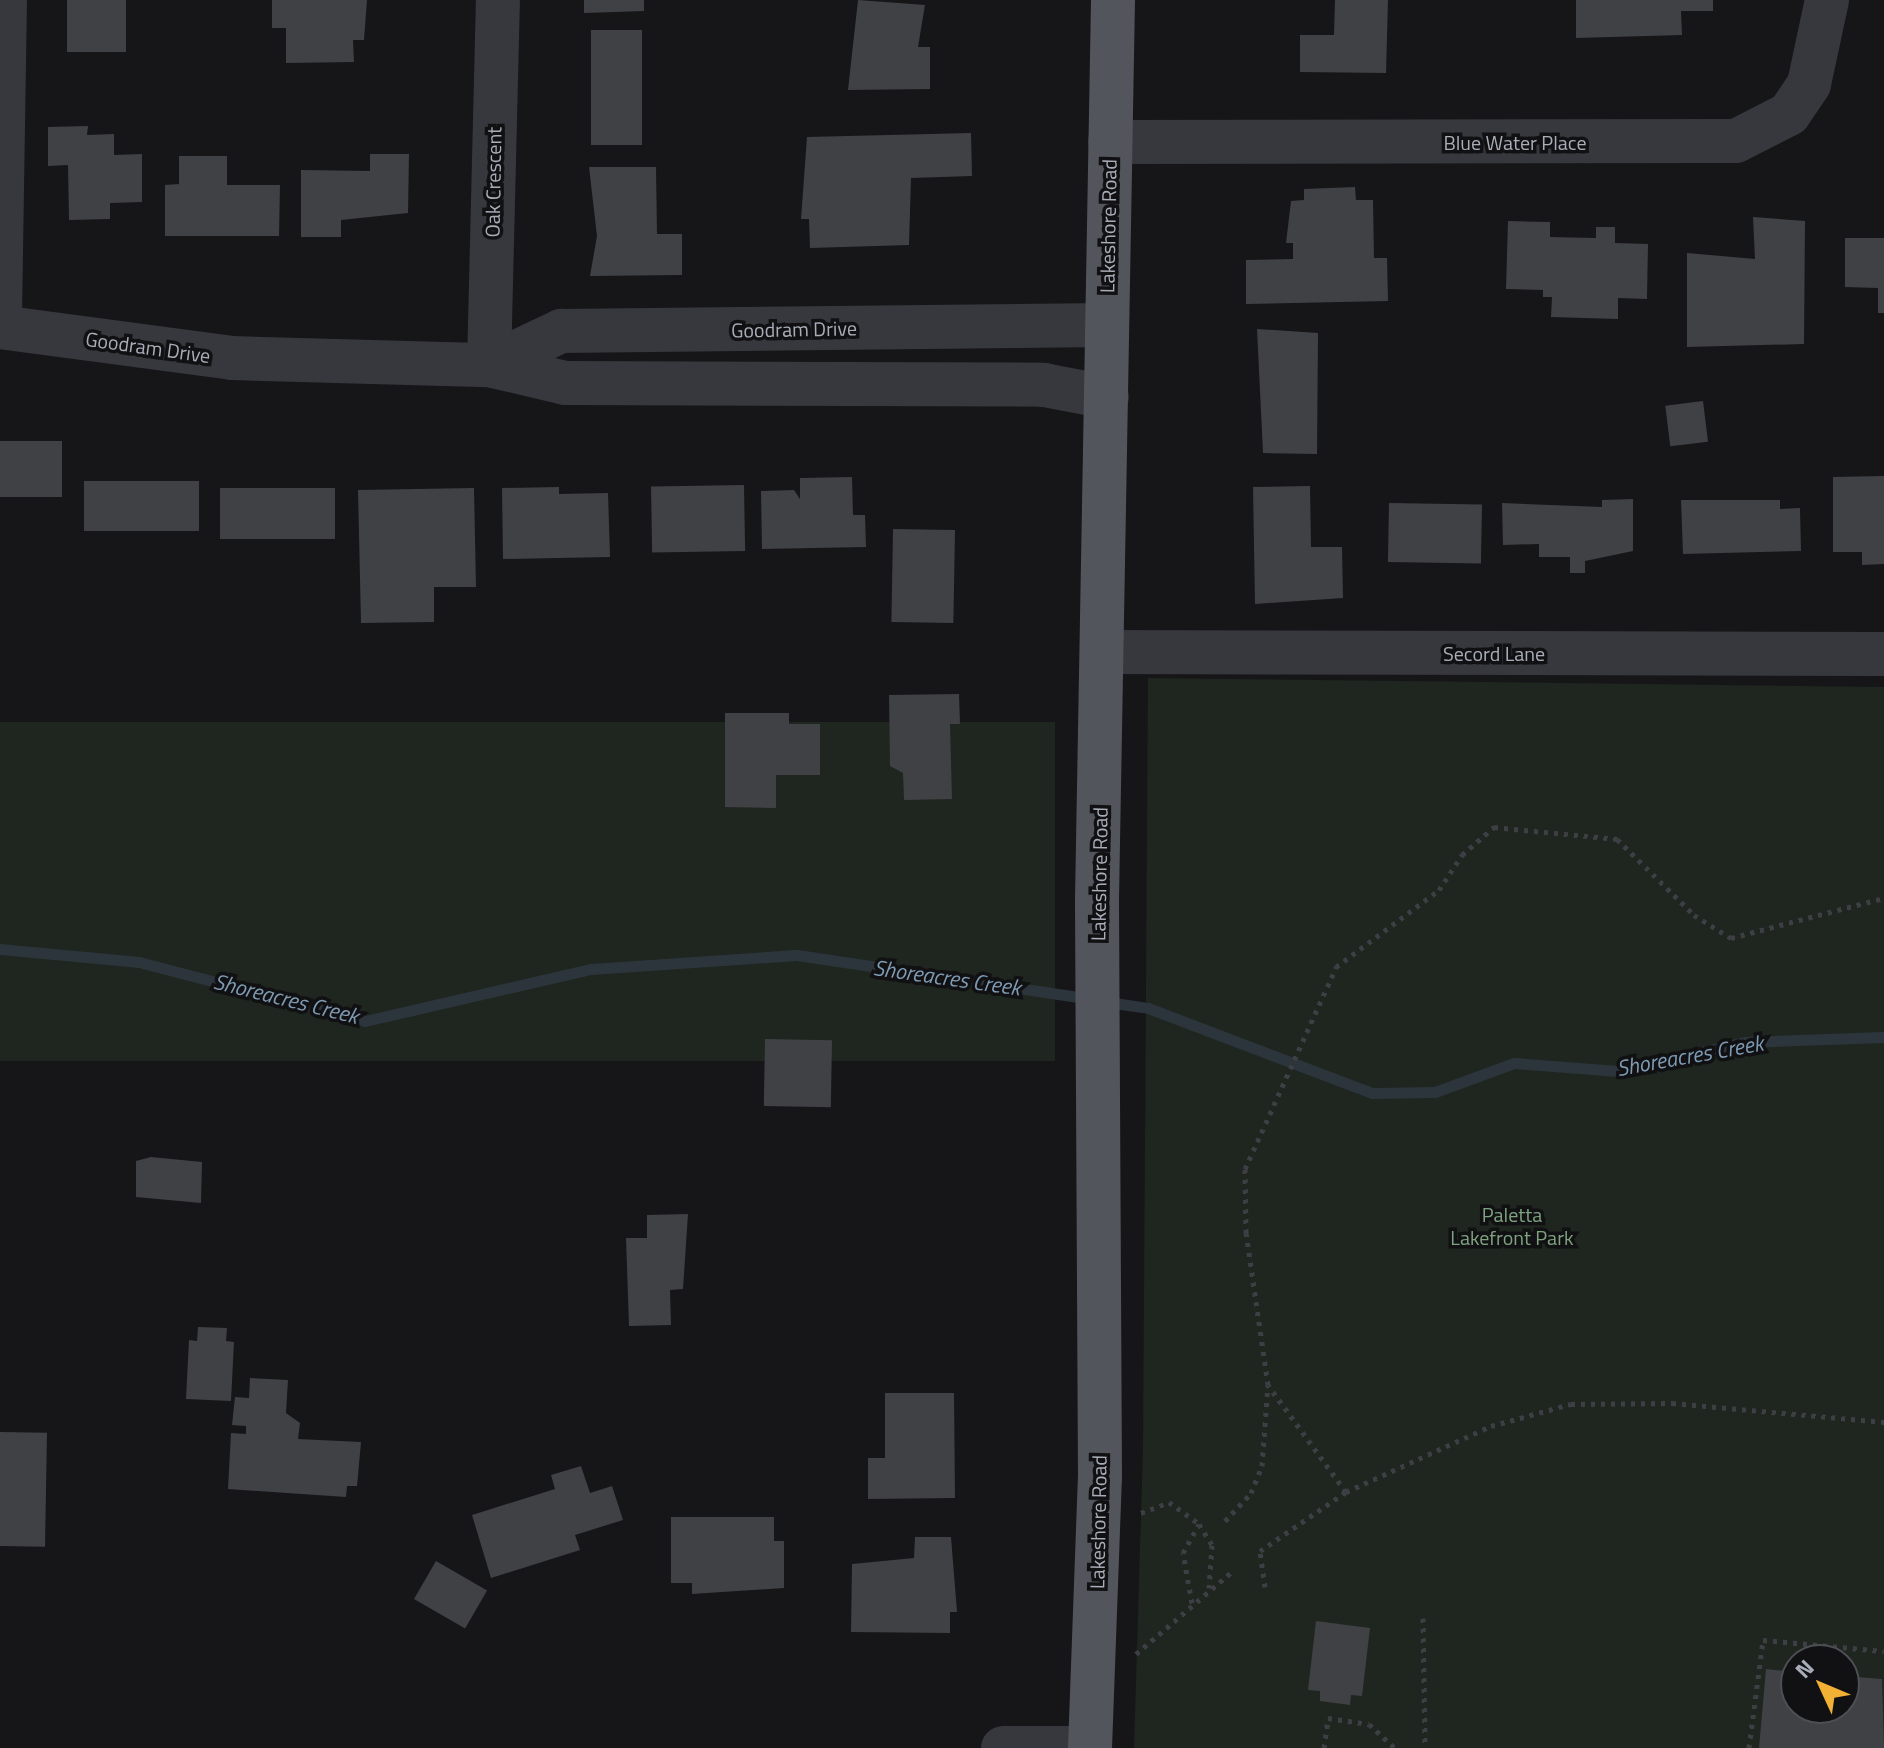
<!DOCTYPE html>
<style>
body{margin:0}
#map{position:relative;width:1884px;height:1748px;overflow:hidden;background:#161618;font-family:"Titillium Web",sans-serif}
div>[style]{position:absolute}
.green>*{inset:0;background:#1e261f;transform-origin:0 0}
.stream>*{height:11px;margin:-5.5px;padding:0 5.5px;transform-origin:5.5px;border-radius:5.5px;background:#2c353c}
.building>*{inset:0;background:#404145;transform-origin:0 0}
.path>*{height:5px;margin-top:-2.5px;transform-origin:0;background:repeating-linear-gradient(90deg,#3d3f44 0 4px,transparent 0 10px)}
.minor>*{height:44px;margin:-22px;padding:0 22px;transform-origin:22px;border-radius:22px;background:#37383d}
.major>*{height:44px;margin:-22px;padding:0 22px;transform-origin:22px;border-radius:22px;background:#53555c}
span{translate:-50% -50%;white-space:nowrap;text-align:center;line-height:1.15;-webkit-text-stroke:7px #111113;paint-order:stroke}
.street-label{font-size:20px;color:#a8adb8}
.park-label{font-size:20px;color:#7fa381}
.water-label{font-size:22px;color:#7f9bb3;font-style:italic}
.north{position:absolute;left:1780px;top:1644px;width:80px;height:80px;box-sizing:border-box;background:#111113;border:2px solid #4d4f55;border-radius:50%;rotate:314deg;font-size:22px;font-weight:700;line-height:32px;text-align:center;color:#a8adb8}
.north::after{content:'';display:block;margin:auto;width:28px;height:36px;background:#f2b134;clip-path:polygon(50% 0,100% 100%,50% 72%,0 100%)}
</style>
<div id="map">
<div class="green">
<div style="clip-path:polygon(evenodd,1148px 678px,1884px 687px,1884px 1748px,1134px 1748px,1143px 1449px,1148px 678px,1796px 1660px,1844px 1660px,1844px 1708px,1796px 1708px,1796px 1660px)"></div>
<div style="left:0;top:722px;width:1055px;height:339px"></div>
</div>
<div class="stream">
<div style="left:0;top:949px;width:140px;rotate:5.3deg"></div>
<div style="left:139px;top:962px;width:234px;rotate:14.6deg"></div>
<div style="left:365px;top:1021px;width:232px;rotate:-13deg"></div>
<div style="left:591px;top:969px;width:206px;rotate:-3.9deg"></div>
<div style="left:797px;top:955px;width:296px;rotate:8.5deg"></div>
<div style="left:1107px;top:1002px;width:41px;rotate:8.3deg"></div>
<div style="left:1148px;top:1008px;width:240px;rotate:20.8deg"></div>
<div style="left:1372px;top:1093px;width:63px;rotate:-0.9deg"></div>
<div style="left:1435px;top:1092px;width:84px;rotate:-20.2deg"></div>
<div style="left:1514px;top:1063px;width:104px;rotate:4.4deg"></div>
<div style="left:1618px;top:1071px;width:131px;rotate:-12.8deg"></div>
<div style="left:1746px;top:1042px;width:138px;rotate:-2.1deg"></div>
</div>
<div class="building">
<div style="left:67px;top:0;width:59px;height:52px"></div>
<div style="clip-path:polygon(272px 0,367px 0,364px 40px,353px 40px,354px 62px,286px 63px,286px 28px,272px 28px)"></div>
<div style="clip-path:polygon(584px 0,644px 0,644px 11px,584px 13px)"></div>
<div style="clip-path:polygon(858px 0,925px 5px,918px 47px,930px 47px,930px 89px,848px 90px)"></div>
<div style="clip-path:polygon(1335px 0,1388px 0,1386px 73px,1300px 72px,1300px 35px,1334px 35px)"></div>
<div style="clip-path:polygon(1576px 0,1713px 0,1713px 11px,1681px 11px,1682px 35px,1576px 38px)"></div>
<div style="left:591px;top:30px;width:51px;height:115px"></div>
<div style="clip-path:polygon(88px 126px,87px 135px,114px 134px,114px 155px,142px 154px,142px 202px,110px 203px,110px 219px,69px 220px,68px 165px,48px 166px,48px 127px)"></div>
<div style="clip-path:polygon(971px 133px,972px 176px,911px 178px,909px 245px,810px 248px,809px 219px,801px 219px,807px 137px)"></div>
<div style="clip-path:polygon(370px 154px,409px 154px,408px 213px,341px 220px,341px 237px,301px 237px,301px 170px,370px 171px)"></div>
<div style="clip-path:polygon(179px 156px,227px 156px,227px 185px,280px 185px,279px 236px,165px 236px,165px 185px,179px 184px)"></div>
<div style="clip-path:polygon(589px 167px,656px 167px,657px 234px,682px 234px,682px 275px,590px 276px,597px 236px)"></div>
<div style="clip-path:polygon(1355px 187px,1356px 200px,1373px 200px,1374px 258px,1387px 258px,1388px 301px,1246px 304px,1246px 260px,1293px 259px,1293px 243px,1286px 243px,1291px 201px,1304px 200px,1304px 189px)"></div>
<div style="clip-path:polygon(1753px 217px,1805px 221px,1804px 344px,1687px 347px,1687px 253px,1755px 259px)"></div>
<div style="clip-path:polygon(1508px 221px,1550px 222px,1550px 237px,1596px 238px,1596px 227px,1615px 227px,1615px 243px,1648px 244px,1647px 299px,1618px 298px,1618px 319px,1551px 317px,1552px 297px,1543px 297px,1543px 290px,1506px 289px)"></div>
<div style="clip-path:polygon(1845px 238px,1884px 238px,1884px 313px,1878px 313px,1878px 288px,1845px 287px)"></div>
<div style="clip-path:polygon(1257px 329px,1318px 333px,1317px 454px,1263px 453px)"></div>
<div style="left:1703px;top:401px;width:41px;height:38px;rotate:83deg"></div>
<div style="left:62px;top:441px;width:56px;height:62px;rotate:90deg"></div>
<div style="clip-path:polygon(1884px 476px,1884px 564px,1862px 565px,1862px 552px,1833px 552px,1833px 477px)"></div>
<div style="clip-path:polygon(852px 477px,853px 515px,865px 515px,866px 547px,762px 549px,761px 491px,794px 490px,800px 499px,800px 478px)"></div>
<div style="left:84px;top:481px;width:115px;height:50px"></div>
<div style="left:744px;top:485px;width:66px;height:93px;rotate:89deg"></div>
<div style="clip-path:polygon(1310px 486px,1311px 547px,1342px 547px,1343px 598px,1255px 604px,1253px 487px)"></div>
<div style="clip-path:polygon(559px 487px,559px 494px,608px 493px,610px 557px,503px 559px,502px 488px)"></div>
<div style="left:220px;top:488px;width:115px;height:51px"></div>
<div style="clip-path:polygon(474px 488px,476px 587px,434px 587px,434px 622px,361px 623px,358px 490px)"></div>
<div style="clip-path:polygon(1633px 499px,1633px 551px,1585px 561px,1585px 573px,1570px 573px,1570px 557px,1539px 557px,1539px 544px,1503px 545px,1502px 503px,1602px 507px,1602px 500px)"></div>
<div style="clip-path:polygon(1681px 500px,1780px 500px,1780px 509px,1800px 508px,1801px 551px,1683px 554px)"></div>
<div style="left:1389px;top:503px;width:93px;height:59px;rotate:1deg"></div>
<div style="left:893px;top:529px;width:62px;height:93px;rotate:1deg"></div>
<div style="clip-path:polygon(959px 694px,960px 724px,950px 724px,952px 799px,904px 800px,903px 773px,890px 766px,889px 695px)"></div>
<div style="clip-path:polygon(725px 713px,789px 713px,789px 724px,820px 724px,820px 775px,776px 775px,776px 808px,725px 807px)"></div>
<div style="left:765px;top:1039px;width:67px;height:67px;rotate:1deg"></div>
<div style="clip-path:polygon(151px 1157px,202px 1162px,201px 1203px,136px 1197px,136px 1161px)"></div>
<div style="clip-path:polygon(688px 1214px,683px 1289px,670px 1290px,671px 1325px,629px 1326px,626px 1238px,647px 1238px,647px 1215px)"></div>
<div style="clip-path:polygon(198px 1327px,227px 1328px,226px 1341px,234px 1342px,231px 1401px,186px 1399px,189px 1340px,197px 1341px)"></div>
<div style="clip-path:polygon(250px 1378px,288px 1380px,286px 1413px,300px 1423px,298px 1439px,361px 1442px,357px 1486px,347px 1486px,346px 1497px,228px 1489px,231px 1433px,246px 1434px,246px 1426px,232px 1425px,235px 1397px,249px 1398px)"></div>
<div style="clip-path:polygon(885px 1393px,954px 1393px,955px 1498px,868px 1499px,868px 1458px,885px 1458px)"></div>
<div style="left:0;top:1432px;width:47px;height:114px;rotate:1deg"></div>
<div style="clip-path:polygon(581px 1466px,590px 1493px,612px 1486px,623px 1520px,575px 1535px,580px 1550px,491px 1578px,472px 1515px,555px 1489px,551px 1475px)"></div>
<div style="clip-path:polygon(671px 1517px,774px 1517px,774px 1541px,784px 1541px,784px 1588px,692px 1594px,692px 1583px,671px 1583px)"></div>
<div style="clip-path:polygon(915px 1537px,951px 1537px,957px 1612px,950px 1612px,950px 1633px,851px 1632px,852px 1564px,914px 1558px)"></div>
<div style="left:436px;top:1561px;width:59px;height:44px;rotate:30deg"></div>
<div style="clip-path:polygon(1316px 1621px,1370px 1628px,1362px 1696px,1351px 1695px,1350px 1705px,1320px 1701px,1320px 1691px,1308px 1690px)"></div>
<div style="clip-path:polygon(1766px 1669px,1796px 1672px,1796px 1708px,1844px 1708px,1844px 1676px,1882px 1679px,1884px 1748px,1759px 1748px)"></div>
</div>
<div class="path">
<div style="left:1346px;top:1492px;width:132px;rotate:-126.1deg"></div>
<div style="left:1268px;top:1385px;width:154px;rotate:-98.2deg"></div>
<div style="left:1246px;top:1233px;width:64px;rotate:-90.9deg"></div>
<div style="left:1245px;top:1169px;width:222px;rotate:-65.7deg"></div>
<div style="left:1336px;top:967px;width:129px;rotate:-36.8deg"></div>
<div style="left:1439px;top:890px;width:42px;rotate:-56.7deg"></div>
<div style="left:1462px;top:855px;width:43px;rotate:-41.2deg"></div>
<div style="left:1494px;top:827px;width:124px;rotate:5.6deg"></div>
<div style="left:1617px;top:839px;width:108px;rotate:44.6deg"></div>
<div style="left:1694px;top:915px;width:44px;rotate:31.9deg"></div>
<div style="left:1731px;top:938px;width:158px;rotate:-14.7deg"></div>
<div style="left:1141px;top:1513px;width:30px;rotate:-21deg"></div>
<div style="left:1169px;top:1502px;width:37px;rotate:36deg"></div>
<div style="left:1199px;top:1524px;width:25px;rotate:58deg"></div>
<div style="left:1212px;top:1545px;width:43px;rotate:94deg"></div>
<div style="left:1225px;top:1521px;width:38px;rotate:-47deg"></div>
<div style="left:1251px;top:1493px;width:29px;rotate:-68deg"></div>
<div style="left:1262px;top:1466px;width:81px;rotate:-85.8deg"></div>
<div style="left:1265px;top:1587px;width:36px;rotate:-98deg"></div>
<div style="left:1260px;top:1551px;width:104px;rotate:-34.5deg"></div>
<div style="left:1346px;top:1492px;width:159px;rotate:-24.5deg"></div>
<div style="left:1491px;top:1426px;width:83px;rotate:-15.4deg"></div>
<div style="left:1571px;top:1404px;width:101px;rotate:-0.6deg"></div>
<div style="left:1672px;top:1403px;width:213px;rotate:5.1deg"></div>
<div style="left:1192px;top:1603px;width:51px;rotate:-100.2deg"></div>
<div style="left:1183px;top:1553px;width:33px;rotate:-61deg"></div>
<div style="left:1423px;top:1618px;width:130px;rotate:89.1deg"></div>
<div style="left:1136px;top:1654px;width:128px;rotate:-40.6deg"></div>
<div style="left:1324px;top:1748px;width:30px;rotate:-82deg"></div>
<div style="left:1328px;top:1718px;width:41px;rotate:8.3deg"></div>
<div style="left:1369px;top:1724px;width:35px;rotate:43deg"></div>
<div style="left:1749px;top:1748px;width:109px;rotate:-82.6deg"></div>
<div style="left:1763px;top:1640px;width:121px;rotate:5.2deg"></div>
</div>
<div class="minor">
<div style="left:1110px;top:142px;width:626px;rotate:-0.09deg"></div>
<div style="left:1736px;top:141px;width:59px;rotate:-27deg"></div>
<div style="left:1789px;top:114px;width:36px;rotate:-56deg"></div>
<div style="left:1809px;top:84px;width:86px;rotate:-77.9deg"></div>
<div style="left:0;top:316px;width:316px;rotate:-89.1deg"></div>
<div style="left:0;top:327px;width:233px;rotate:7.6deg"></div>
<div style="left:231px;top:358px;width:258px;rotate:1.6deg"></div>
<div style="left:489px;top:365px;width:78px;rotate:13.3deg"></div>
<div style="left:565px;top:383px;width:479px;rotate:0.2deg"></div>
<div style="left:1044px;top:385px;width:64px;rotate:10.8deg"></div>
<div style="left:489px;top:365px;width:80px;rotate:-25.3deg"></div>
<div style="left:561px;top:331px;width:545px;rotate:-0.63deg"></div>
<div style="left:489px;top:365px;width:365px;rotate:-88.6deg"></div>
<div style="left:1103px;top:652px;width:781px;rotate:0.15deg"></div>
<div style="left:1003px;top:1748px;width:87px"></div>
</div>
<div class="major">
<div style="left:1090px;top:1748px;width:271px;rotate:-87.9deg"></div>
<div style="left:1100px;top:1477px;width:578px;rotate:-90.3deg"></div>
<div style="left:1097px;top:899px;width:899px;rotate:-88.98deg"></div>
</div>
<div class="street-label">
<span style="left:1515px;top:142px">Blue Water Place</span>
<span style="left:493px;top:182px;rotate:-89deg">Oak Crescent</span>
<span style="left:1108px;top:226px;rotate:-89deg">Lakeshore Road</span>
<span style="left:794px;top:329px;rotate:-1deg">Goodram Drive</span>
<span style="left:148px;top:347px;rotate:8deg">Goodram Drive</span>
<span style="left:1494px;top:653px">Secord Lane</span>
<span style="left:1099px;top:874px;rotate:-89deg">Lakeshore Road</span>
<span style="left:1098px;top:1522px;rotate:-89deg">Lakeshore Road</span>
</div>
<div class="park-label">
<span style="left:1512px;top:1226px">Paletta<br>Lakefront Park</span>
</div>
<div class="water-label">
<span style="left:947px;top:978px;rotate:8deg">Shoreacres Creek</span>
<span style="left:286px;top:999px;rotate:14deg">Shoreacres Creek</span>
<span style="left:1690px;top:1056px;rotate:-10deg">Shoreacres Creek</span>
</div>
<div class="north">N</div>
</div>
